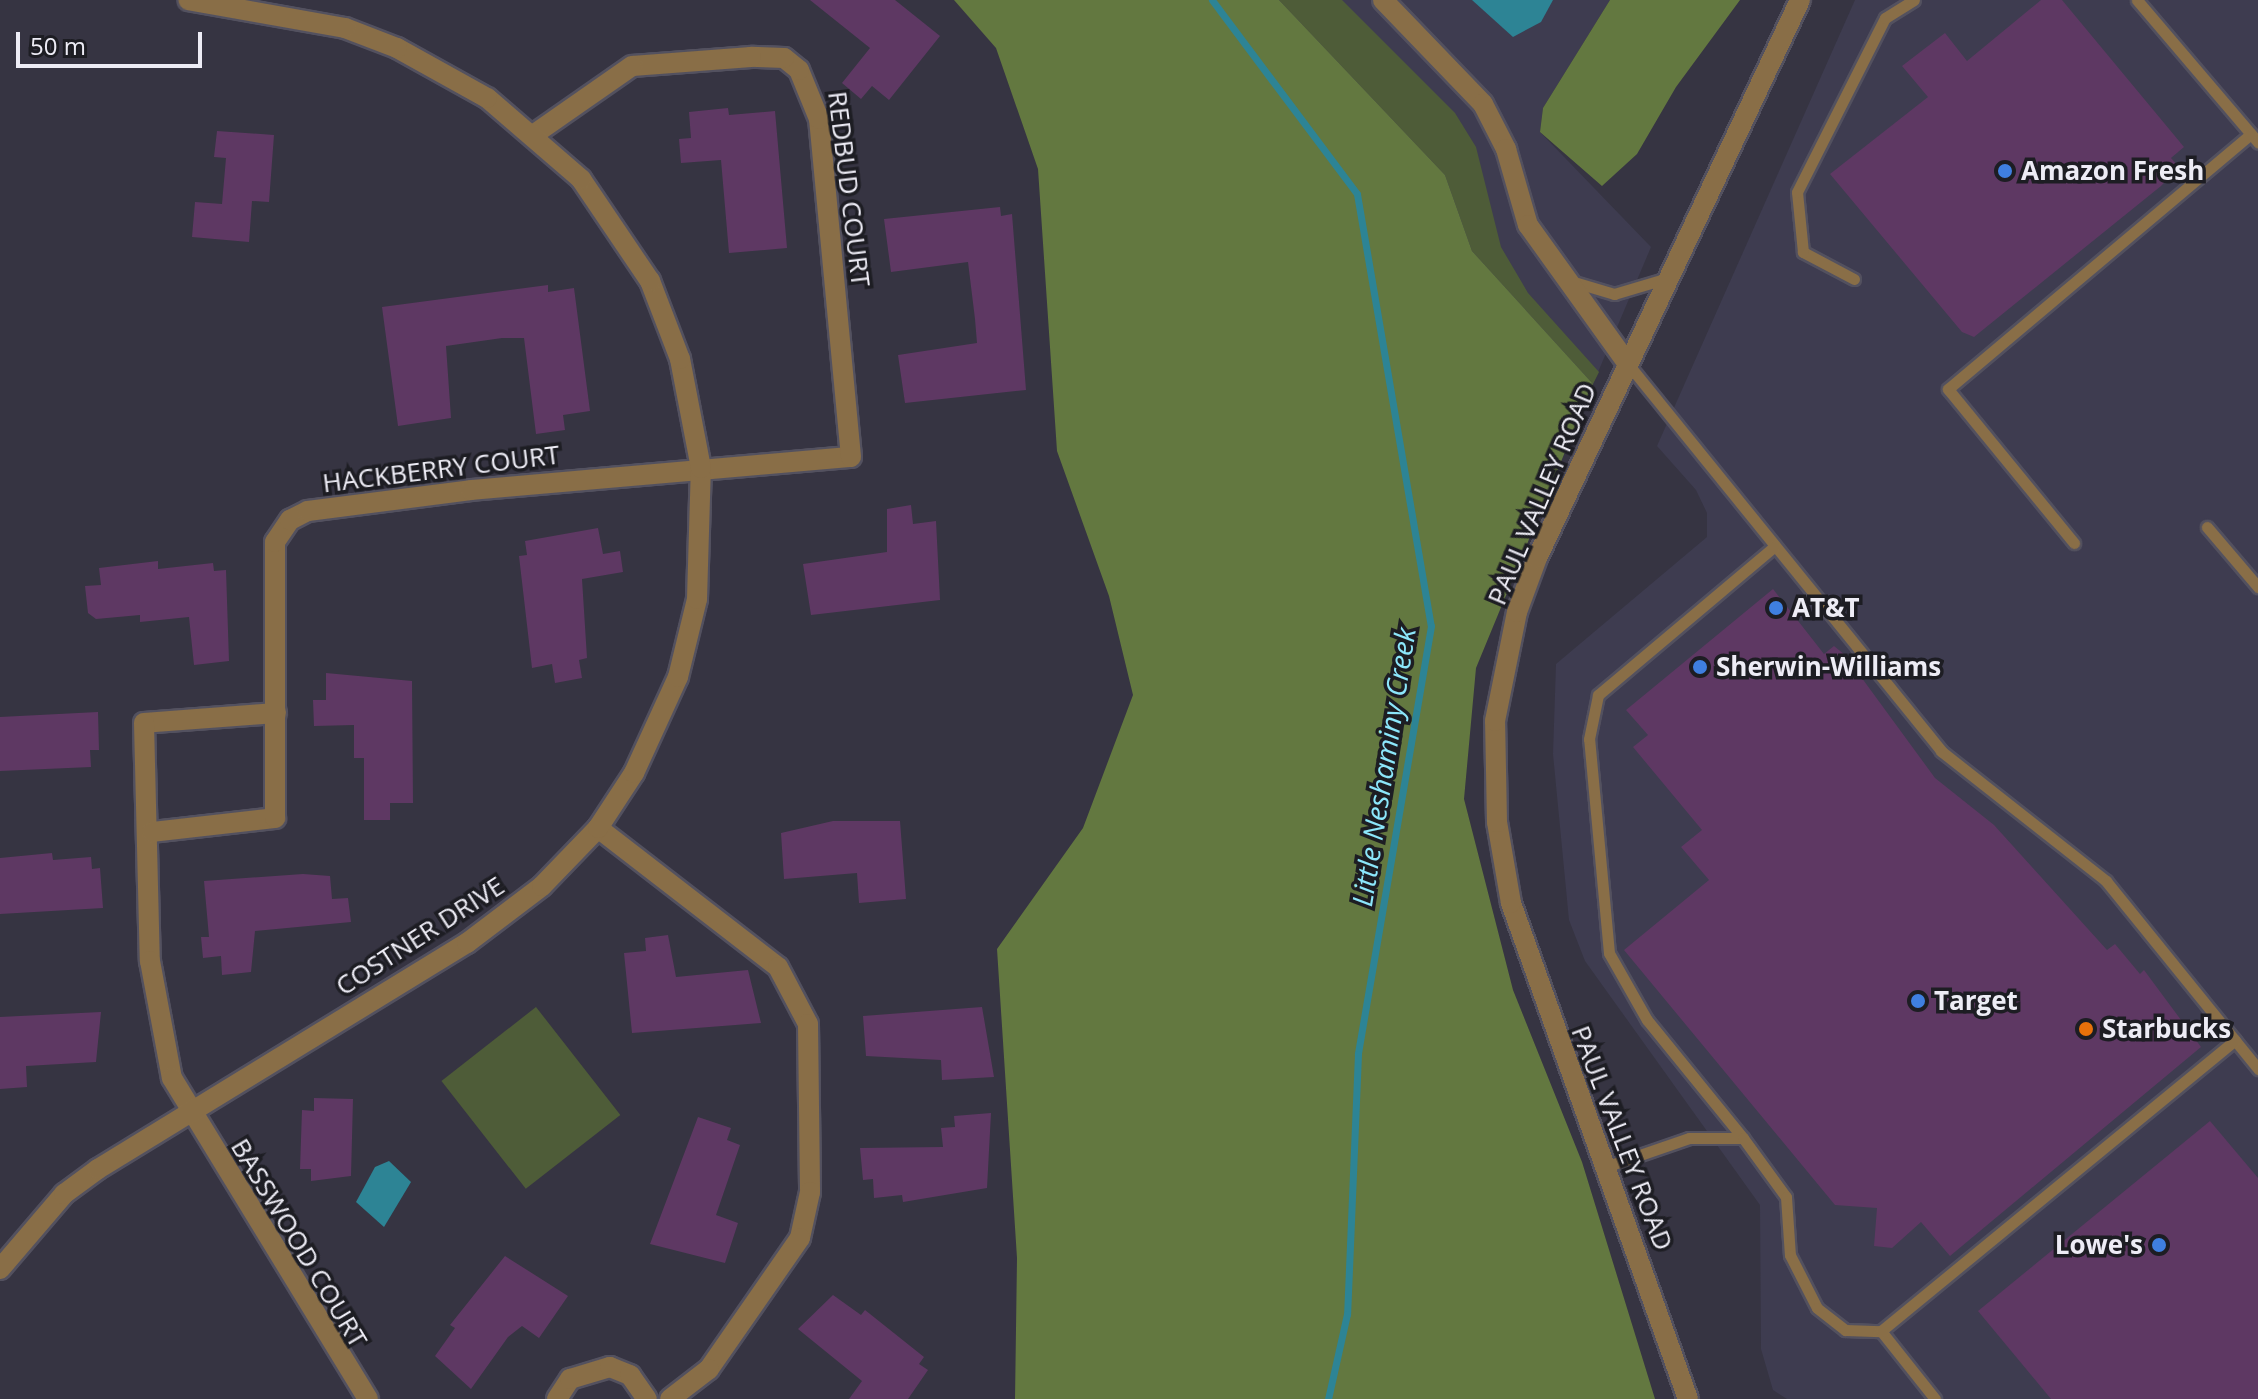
<!DOCTYPE html>
<style>
body{margin:0}
#map{position:relative;width:2258px;height:1399px;overflow:hidden;background:#363442;font-family:"Open Sans",sans-serif}
div>[style]{position:absolute}
.built>*{inset:0;background:#3e3c50}
.green>*{inset:0;background:#4e5c38;transform-origin:0 0}
.forest>*{inset:0;background:#637840}
.water>*{inset:0;background:#2d8495}
.stream>*{height:7px;margin:-3.5px;padding:0 3.5px;transform-origin:3.5px;border-radius:3.5px;background:#2d8495}
.building>*{inset:0;background:#5e3863}
.roads{filter:drop-shadow(2px 0 #53515f) drop-shadow(-2px 0 #53515f) drop-shadow(0 2px #53515f) drop-shadow(0 -2px #53515f)}
.lane>*{height:11px;margin:-5.5px;padding:0 5.5px;transform-origin:5.5px;border-radius:5.5px;background:#896e47}
.street>*{height:20px;margin:-10px;padding:0 10px;transform-origin:10px;border-radius:10px;background:#896e47}
.dots>*{width:22px;height:22px;translate:-50% -50%;box-sizing:border-box;border:4px solid #1d1d23;border-radius:50%}
span{translate:-50% -50%;white-space:nowrap;text-align:center;line-height:1.15;-webkit-text-stroke:7px #1d1d23;paint-order:stroke}
.poi-label{font-size:26px;color:#edecf5;font-weight:700}
.left{translate:0 -50%;text-align:left}
.right{translate:-100% -50%;text-align:right}
.street-label{font-size:26px;color:#edecf5}
.water-label{font-size:28px;color:#8ce7fb;font-style:italic}
.scale{position:absolute;left:16px;top:32px;width:186px;height:36px;box-sizing:border-box;border:4px solid #edecf5;border-top:0;padding-left:10px;font-size:24px;line-height:28px;white-space:nowrap;color:#edecf5;-webkit-text-stroke:6px #1d1d23;paint-order:stroke}
</style>
<div id="map">
<div class="built">
<div style="clip-path:polygon(1279px 0,1610px 0,1543px 108px,1540px 132px,1651px 247px,1593px 384px,1472px 251px,1445px 175px)"></div>
<div style="clip-path:polygon(1855px 0,2258px 0,2258px 1399px,1787px 1399px,1773px 1390px,1761px 1349px,1760px 1205px,1585px 961px,1569px 920px,1553px 754px,1556px 664px,1707px 537px,1707px 513px,1696px 490px,1657px 446px)"></div>
</div>
<div class="green">
<div style="clip-path:polygon(1279px 0,1342px 0,1455px 113px,1476px 147px,1501px 247px,1528px 293px,1599px 372px,1593px 384px,1472px 251px,1445px 175px)"></div>
<div style="left:536px;top:1007px;width:137px;height:120px;rotate:52deg"></div>
</div>
<div class="forest">
<div style="clip-path:polygon(954px 0,1279px 0,1445px 175px,1472px 251px,1593px 384px,1476px 668px,1464px 799px,1513px 990px,1582px 1162px,1655px 1399px,1015px 1399px,1017px 1258px,997px 949px,1083px 828px,1133px 695px,1109px 596px,1057px 451px,1038px 169px,996px 48px)"></div>
<div style="clip-path:polygon(1610px 0,1740px 0,1676px 87px,1637px 154px,1602px 186px,1540px 132px,1543px 108px)"></div>
</div>
<div class="water">
<div style="clip-path:polygon(1472px 0,1553px 0,1541px 22px,1513px 37px)"></div>
<div style="clip-path:polygon(389px 1161px,411px 1182px,384px 1227px,356px 1202px,375px 1167px)"></div>
</div>
<div class="stream">
<div style="left:1212px;top:0;width:242px;rotate:53.2deg"></div>
<div style="left:1357px;top:194px;width:438px;rotate:80.3deg"></div>
<div style="left:1431px;top:626px;width:434px;rotate:99.7deg"></div>
<div style="left:1358px;top:1054px;width:260px;rotate:92.4deg"></div>
<div style="left:1347px;top:1314px;width:87px;rotate:102.6deg"></div>
</div>
<div class="building">
<div style="clip-path:polygon(810px 0,895px 0,940px 36px,889px 100px,872px 86px,861px 99px,842px 83px,870px 48px)"></div>
<div style="clip-path:polygon(2041px 0,2062px 0,2184px 147px,2171px 158px,2179px 167px,2161px 186px,1974px 337px,1962px 332px,1830px 174px,1928px 97px,1902px 66px,1945px 33px,1967px 61px)"></div>
<div style="clip-path:polygon(728px 108px,729px 115px,775px 111px,787px 248px,729px 253px,721px 160px,681px 163px,679px 139px,691px 138px,689px 112px)"></div>
<div style="clip-path:polygon(217px 131px,274px 135px,269px 202px,252px 201px,249px 242px,192px 237px,195px 202px,222px 204px,226px 158px,214px 157px)"></div>
<div style="clip-path:polygon(1000px 207px,1001px 216px,1012px 214px,1026px 390px,905px 403px,898px 355px,977px 343px,975px 319px,968px 262px,891px 272px,884px 219px)"></div>
<div style="clip-path:polygon(548px 285px,548px 292px,574px 288px,590px 411px,563px 415px,565px 430px,536px 434px,524px 338px,502px 338px,446px 346px,451px 418px,398px 426px,382px 307px)"></div>
<div style="clip-path:polygon(911px 505px,913px 524px,936px 521px,940px 600px,811px 615px,803px 564px,887px 552px,887px 509px)"></div>
<div style="clip-path:polygon(598px 528px,603px 554px,620px 551px,623px 572px,582px 579px,587px 658px,579px 660px,582px 678px,555px 683px,552px 664px,532px 668px,519px 556px,527px 555px,525px 541px)"></div>
<div style="clip-path:polygon(158px 561px,158px 569px,213px 563px,214px 571px,226px 570px,229px 661px,194px 665px,189px 617px,140px 622px,140px 615px,96px 619px,88px 613px,85px 586px,101px 585px,99px 568px)"></div>
<div style="clip-path:polygon(1773px 589px,1824px 654px,1834px 646px,1845px 655px,1935px 778px,1994px 825px,2107px 950px,2115px 944px,2140px 974px,2144px 970px,2201px 1047px,1950px 1256px,1921px 1222px,1892px 1248px,1874px 1246px,1877px 1208px,1835px 1205px,1624px 950px,1709px 880px,1681px 847px,1702px 830px,1633px 747px,1648px 735px,1626px 710px)"></div>
<div style="clip-path:polygon(326px 673px,412px 681px,413px 803px,390px 803px,390px 820px,364px 820px,364px 758px,354px 758px,354px 725px,314px 726px,313px 700px,326px 700px)"></div>
<div style="clip-path:polygon(98px 712px,99px 750px,90px 750px,91px 767px,0 771px,0 717px)"></div>
<div style="clip-path:polygon(833px 821px,900px 821px,906px 899px,859px 903px,857px 873px,784px 879px,781px 833px)"></div>
<div style="clip-path:polygon(52px 853px,53px 860px,91px 857px,92px 869px,100px 868px,103px 908px,0 914px,0 858px)"></div>
<div style="clip-path:polygon(303px 874px,330px 876px,332px 899px,348px 898px,351px 922px,255px 931px,251px 972px,222px 975px,221px 956px,203px 958px,201px 937px,209px 937px,204px 881px)"></div>
<div style="clip-path:polygon(668px 935px,676px 977px,748px 970px,761px 1023px,632px 1033px,624px 953px,646px 951px,645px 938px)"></div>
<div style="clip-path:polygon(982px 1007px,994px 1077px,942px 1080px,941px 1060px,866px 1056px,863px 1016px)"></div>
<div style="clip-path:polygon(101px 1012px,96px 1062px,26px 1066px,27px 1087px,0 1089px,0 1017px)"></div>
<div style="clip-path:polygon(314px 1098px,353px 1099px,351px 1176px,311px 1181px,311px 1169px,300px 1169px,302px 1110px,314px 1111px)"></div>
<div style="clip-path:polygon(991px 1113px,987px 1188px,903px 1202px,902px 1195px,874px 1198px,873px 1179px,863px 1180px,860px 1148px,943px 1147px,941px 1128px,955px 1127px,954px 1116px)"></div>
<div style="clip-path:polygon(698px 1117px,731px 1128px,727px 1140px,740px 1145px,716px 1215px,738px 1223px,725px 1263px,650px 1244px)"></div>
<div style="clip-path:polygon(2210px 1121px,2258px 1178px,2258px 1399px,2051px 1399px,1978px 1311px)"></div>
<div style="clip-path:polygon(505px 1256px,568px 1296px,539px 1338px,522px 1326px,508px 1337px,471px 1389px,435px 1356px,455px 1328px,450px 1325px)"></div>
<div style="clip-path:polygon(833px 1295px,861px 1315px,865px 1310px,924px 1357px,919px 1364px,928px 1370px,908px 1399px,849px 1399px,862px 1381px,798px 1329px)"></div>
</div>
<div class="roads">
<div class="lane">
<div style="left:2137px;top:0;width:187px;rotate:49.6deg"></div>
<div style="left:1854px;top:279px;width:58px;rotate:-152.1deg"></div>
<div style="left:1803px;top:252px;width:60px;rotate:-95.7deg"></div>
<div style="left:1797px;top:192px;width:195px;rotate:-63.2deg"></div>
<div style="left:1885px;top:18px;width:34px;rotate:-32deg"></div>
<div style="left:1574px;top:282px;width:42px;rotate:16.7deg"></div>
<div style="left:1614px;top:294px;width:56px;rotate:-16.5deg"></div>
<div style="left:1628px;top:364px;width:498px;rotate:51deg"></div>
<div style="left:1941px;top:751px;width:210px;rotate:38.2deg"></div>
<div style="left:2106px;top:881px;width:242px;rotate:51deg"></div>
<div style="left:2207px;top:527px;width:79px;rotate:49.6deg"></div>
<div style="left:2074px;top:543px;width:199px;rotate:-129.3deg"></div>
<div style="left:1948px;top:389px;width:396px;rotate:-40.1deg"></div>
<div style="left:1743px;top:1138px;width:152px;rotate:-129.1deg"></div>
<div style="left:1647px;top:1020px;width:77px;rotate:-119.6deg"></div>
<div style="left:1609px;top:953px;width:215px;rotate:-95.3deg"></div>
<div style="left:1589px;top:739px;width:45px;rotate:-78.4deg"></div>
<div style="left:1598px;top:695px;width:231px;rotate:-40.1deg"></div>
<div style="left:1605px;top:1167px;width:89px;rotate:-19deg"></div>
<div style="left:1689px;top:1138px;width:54px"></div>
<div style="left:1743px;top:1138px;width:73px;rotate:53.9deg"></div>
<div style="left:1786px;top:1197px;width:58px;rotate:86.1deg"></div>
<div style="left:1790px;top:1255px;width:59px;rotate:63deg"></div>
<div style="left:1817px;top:1308px;width:36px;rotate:38deg"></div>
<div style="left:1845px;top:1330px;width:36px;rotate:2deg"></div>
<div style="left:1881px;top:1331px;width:87px;rotate:51.5deg"></div>
<div style="left:1881px;top:1331px;width:458px;rotate:-39.4deg"></div>
</div>
<div class="street">
<div style="left:1383px;top:0;width:144px;rotate:46.1deg"></div>
<div style="left:1483px;top:104px;width:51px;rotate:62.9deg"></div>
<div style="left:1506px;top:149px;width:79px;rotate:73.9deg"></div>
<div style="left:1528px;top:225px;width:171px;rotate:54.3deg"></div>
<div style="left:276px;top:713px;width:132px;rotate:175.7deg"></div>
<div style="left:144px;top:723px;width:238px;rotate:88.6deg"></div>
<div style="left:150px;top:961px;width:119px;rotate:79.4deg"></div>
<div style="left:172px;top:1078px;width:376px;rotate:58.6deg"></div>
<div style="left:598px;top:828px;width:227px;rotate:37.7deg"></div>
<div style="left:778px;top:967px;width:64px;rotate:62.2deg"></div>
<div style="left:808px;top:1024px;width:168px;rotate:89.3deg"></div>
<div style="left:810px;top:1192px;width:47px;rotate:102.3deg"></div>
<div style="left:800px;top:1238px;width:160px;rotate:124.8deg"></div>
<div style="left:709px;top:1369px;width:49px;rotate:142.4deg"></div>
<div style="left:152px;top:832px;width:124px;rotate:-6.5deg"></div>
<div style="left:275px;top:818px;width:276px;rotate:-90deg"></div>
<div style="left:275px;top:542px;width:27px;rotate:-56deg"></div>
<div style="left:290px;top:520px;width:20px;rotate:-27deg"></div>
<div style="left:308px;top:511px;width:164px;rotate:-7.3deg"></div>
<div style="left:471px;top:490px;width:381px;rotate:-5deg"></div>
<div style="left:851px;top:457px;width:340px;rotate:-95.4deg"></div>
<div style="left:819px;top:119px;width:53px;rotate:-112.2deg"></div>
<div style="left:799px;top:70px;width:19px;rotate:-141deg"></div>
<div style="left:784px;top:58px;width:33px;rotate:-178deg"></div>
<div style="left:751px;top:57px;width:119px;rotate:175.7deg"></div>
<div style="left:632px;top:66px;width:117px;rotate:145.1deg"></div>
<div style="left:0;top:1269px;width:99px;rotate:-49.5deg"></div>
<div style="left:64px;top:1194px;width:42px;rotate:-36.3deg"></div>
<div style="left:98px;top:1169px;width:433px;rotate:-31.5deg"></div>
<div style="left:467px;top:943px;width:94px;rotate:-37.2deg"></div>
<div style="left:542px;top:886px;width:81px;rotate:-46deg"></div>
<div style="left:598px;top:828px;width:66px;rotate:-56.8deg"></div>
<div style="left:634px;top:773px;width:106px;rotate:-65.4deg"></div>
<div style="left:678px;top:677px;width:80px;rotate:-76.3deg"></div>
<div style="left:697px;top:599px;width:131px;rotate:-88.3deg"></div>
<div style="left:701px;top:468px;width:111px;rotate:-100.9deg"></div>
<div style="left:680px;top:359px;width:84px;rotate:-111deg"></div>
<div style="left:650px;top:281px;width:123px;rotate:-124.1deg"></div>
<div style="left:581px;top:179px;width:124px;rotate:-139.2deg"></div>
<div style="left:487px;top:98px;width:103px;rotate:-150.9deg"></div>
<div style="left:397px;top:48px;width:56px;rotate:-159deg"></div>
<div style="left:345px;top:28px;width:159px;rotate:-169.9deg"></div>
<div style="left:557px;top:1399px;width:24px;rotate:-57deg"></div>
<div style="left:570px;top:1379px;width:42px;rotate:-16.7deg"></div>
<div style="left:610px;top:1367px;width:22px;rotate:22deg"></div>
<div style="left:630px;top:1375px;width:29px;rotate:55deg"></div>
<div style="left:1688px;top:1399px;width:527px;rotate:-109.64deg"></div>
<div style="left:1511px;top:903px;width:82px;rotate:-99.8deg"></div>
<div style="left:1497px;top:822px;width:101px;rotate:-91.1deg"></div>
<div style="left:1495px;top:721px;width:111px;rotate:-78.6deg"></div>
<div style="left:1517px;top:612px;width:58px;rotate:-69.7deg"></div>
<div style="left:1537px;top:558px;width:617px;rotate:-64.76deg"></div>
</div>
</div>
<div class="dots">
<div style="left:2005px;top:171px;background:#3f7fe0"></div>
<div style="left:1776px;top:608px;background:#3f7fe0"></div>
<div style="left:1700px;top:667px;background:#3f7fe0"></div>
<div style="left:1918px;top:1001px;background:#3f7fe0"></div>
<div style="left:2086px;top:1029px;background:#e8710a"></div>
<div style="left:2159px;top:1245px;background:#3f7fe0"></div>
</div>
<div class="poi-label">
<span class="left" style="left:2021px;top:171px">Amazon Fresh</span>
<span class="left" style="left:1792px;top:608px">AT&amp;T</span>
<span class="left" style="left:1716px;top:667px">Sherwin-Williams</span>
<span class="left" style="left:1934px;top:1001px">Target</span>
<span class="left" style="left:2102px;top:1029px">Starbucks</span>
<span class="right" style="left:2143px;top:1245px">Lowe's</span>
</div>
<div class="street-label">
<span style="left:849px;top:189px;rotate:83deg">REDBUD COURT</span>
<span style="left:441px;top:469px;rotate:-7deg">HACKBERRY COURT</span>
<span style="left:1542px;top:494px;rotate:-67deg">PAUL VALLEY ROAD</span>
<span style="left:420px;top:936px;rotate:-33deg">COSTNER DRIVE</span>
<span style="left:1622px;top:1138px;rotate:69deg">PAUL VALLEY ROAD</span>
<span style="left:299px;top:1243px;rotate:59deg">BASSWOOD COURT</span>
</div>
<div class="water-label">
<span style="left:1383px;top:767px;rotate:-81deg">Little Neshaminy Creek</span>
</div>
<div class="scale">50 m</div>
</div>
